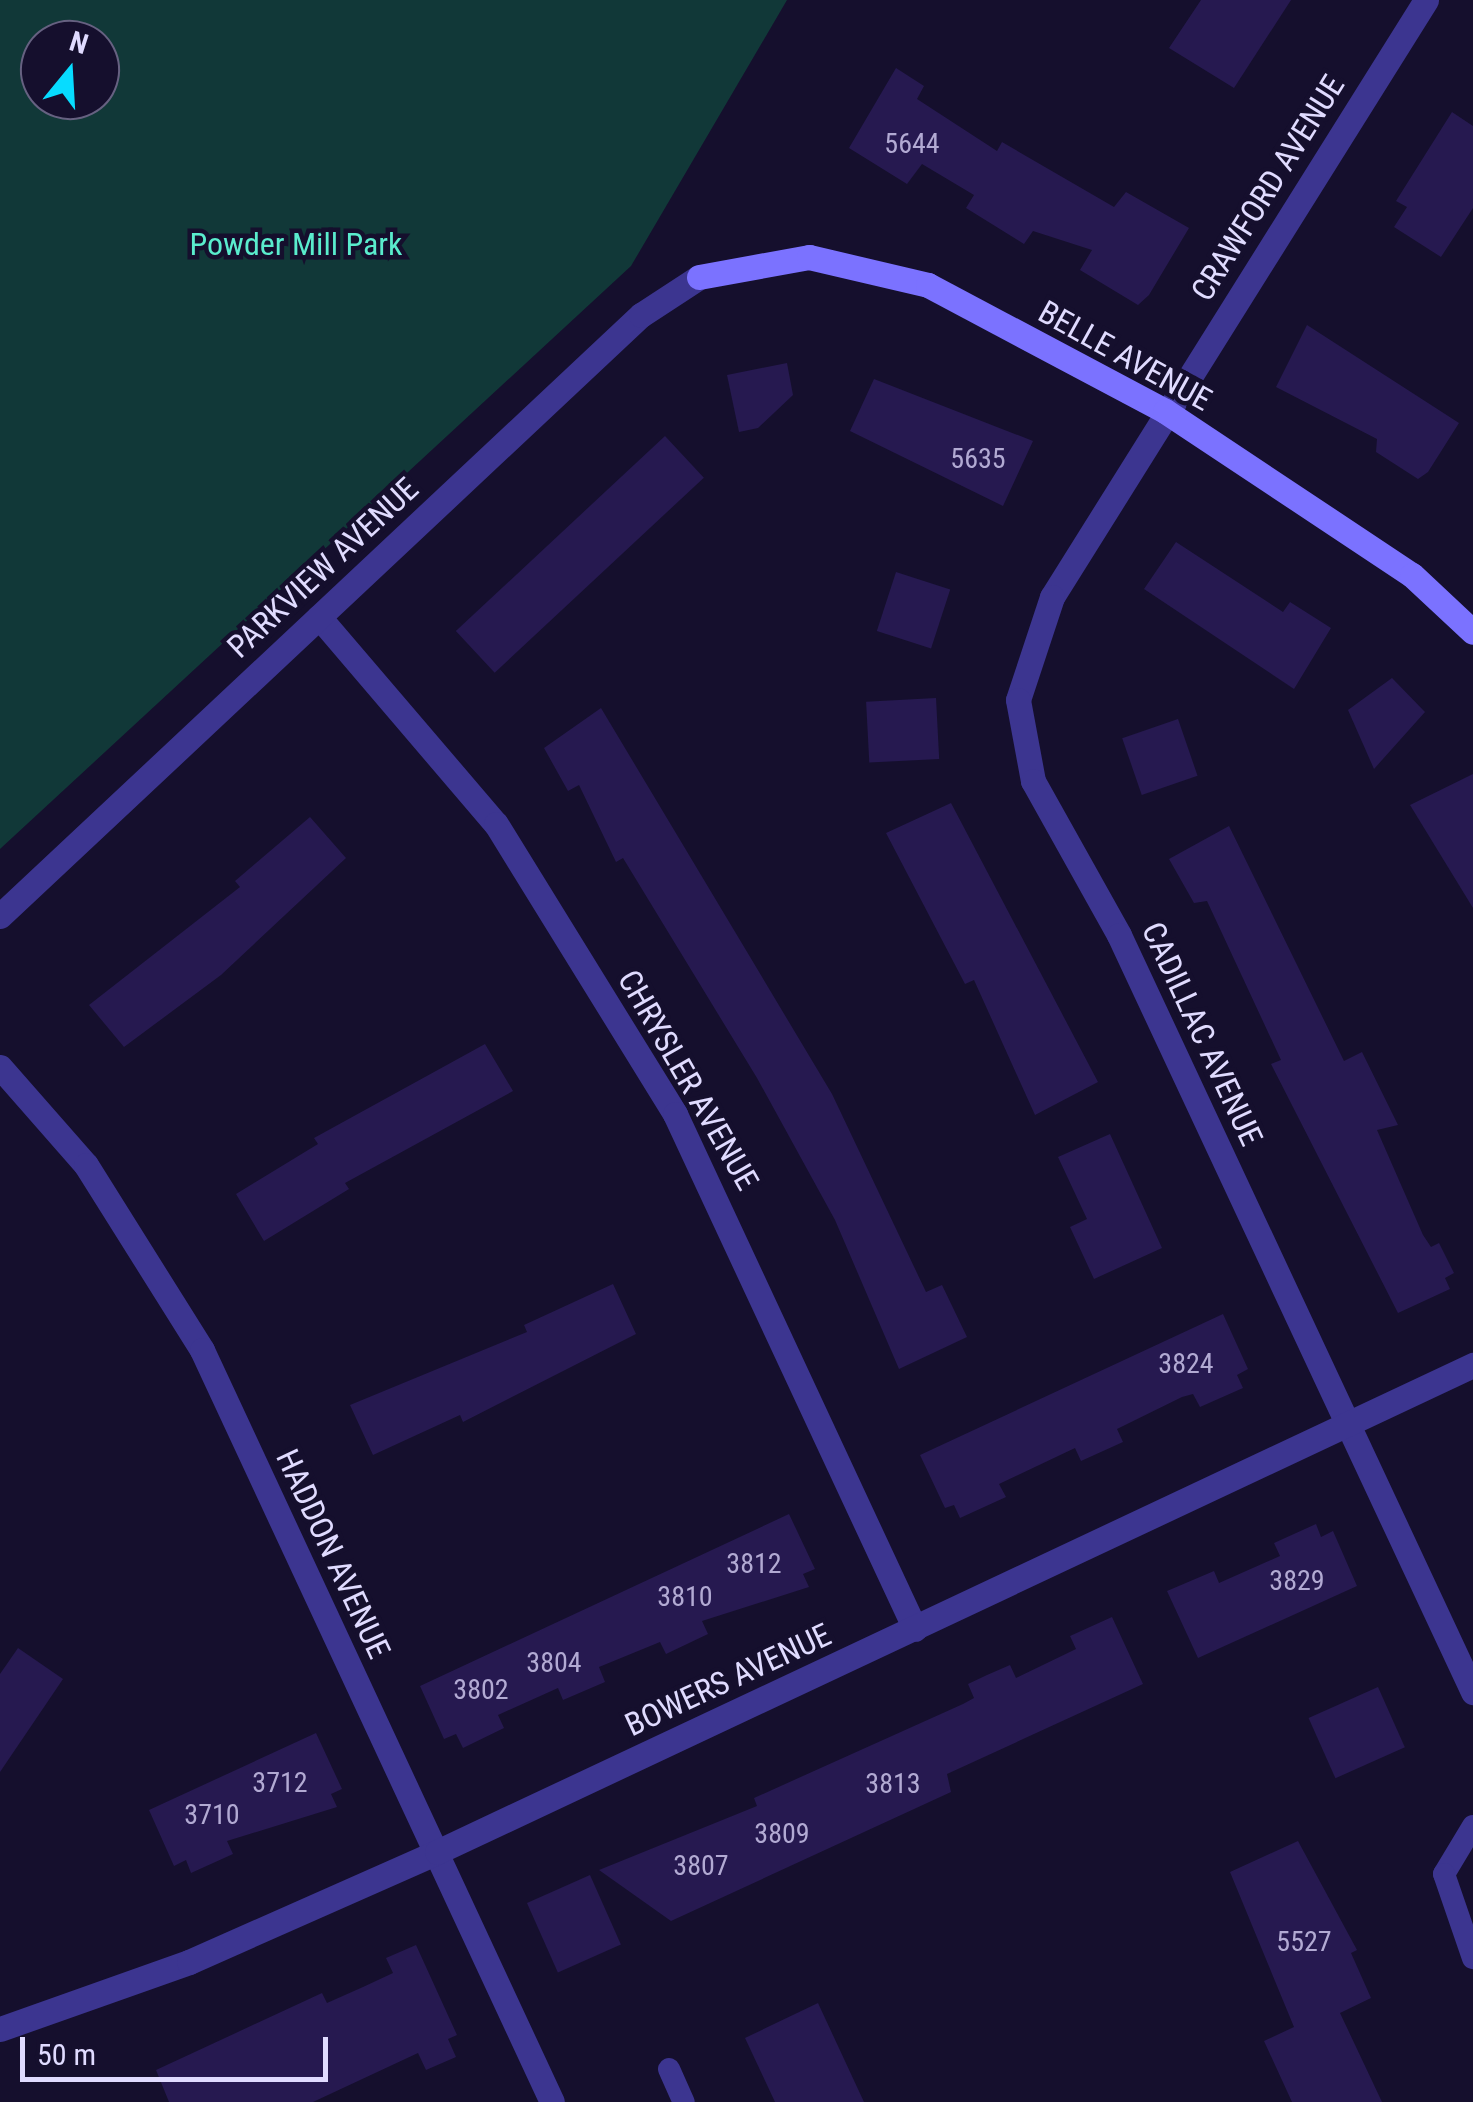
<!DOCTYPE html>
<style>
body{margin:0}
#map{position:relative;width:1473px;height:2102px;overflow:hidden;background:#150f2d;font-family:"Roboto Condensed",sans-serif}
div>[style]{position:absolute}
.green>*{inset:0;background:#113838}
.building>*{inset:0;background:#261950;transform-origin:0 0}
.lane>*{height:22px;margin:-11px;padding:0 11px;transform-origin:11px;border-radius:11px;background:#3c3590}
.street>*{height:25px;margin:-12.5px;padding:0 12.5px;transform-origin:12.5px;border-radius:12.5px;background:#3c3590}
.secondary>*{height:25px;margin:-12.5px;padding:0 12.5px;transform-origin:12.5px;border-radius:12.5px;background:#7b72ff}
span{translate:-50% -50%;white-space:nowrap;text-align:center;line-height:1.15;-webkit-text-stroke:9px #150f2d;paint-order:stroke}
.number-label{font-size:28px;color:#b2aad3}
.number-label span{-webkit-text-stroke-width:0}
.street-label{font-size:32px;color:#e0dbff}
.park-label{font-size:32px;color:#5aeccd}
.north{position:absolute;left:20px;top:20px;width:100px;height:100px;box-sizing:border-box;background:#150f2d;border:2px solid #666181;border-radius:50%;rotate:18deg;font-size:28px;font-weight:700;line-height:40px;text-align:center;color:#e0dbff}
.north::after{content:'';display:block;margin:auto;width:35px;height:45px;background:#07dcff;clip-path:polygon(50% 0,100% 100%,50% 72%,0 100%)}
.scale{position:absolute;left:20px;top:2037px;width:308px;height:45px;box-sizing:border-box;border:5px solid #e0dbff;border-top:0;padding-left:12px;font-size:30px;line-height:35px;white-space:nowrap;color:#e0dbff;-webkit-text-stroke:8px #150f2d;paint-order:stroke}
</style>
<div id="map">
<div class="green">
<div style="clip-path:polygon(evenodd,0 0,787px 0,631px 266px,0 849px,0 0,40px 40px,100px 40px,100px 100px,40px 100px,40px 40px)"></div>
</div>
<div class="building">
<div style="clip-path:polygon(1201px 0,1291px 0,1234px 88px,1169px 48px)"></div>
<div style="clip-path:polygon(896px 68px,924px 86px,917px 99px,997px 151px,1002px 142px,1114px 207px,1126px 192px,1189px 228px,1149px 295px,1138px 305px,1080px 270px,1092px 250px,1033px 231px,1024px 244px,966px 208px,974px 195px,922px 164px,907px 184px,849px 148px)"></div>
<div style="clip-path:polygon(1452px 112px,1473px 126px,1473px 208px,1441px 257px,1394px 227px,1407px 207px,1396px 201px)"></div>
<div style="clip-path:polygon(1307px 325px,1459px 423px,1428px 472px,1418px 479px,1376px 452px,1377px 439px,1276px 387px)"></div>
<div style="clip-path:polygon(787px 363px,793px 395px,758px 428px,739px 432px,727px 375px)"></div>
<div style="clip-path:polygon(874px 379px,1033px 441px,1003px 506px,850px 431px)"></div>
<div style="left:665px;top:436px;width:57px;height:286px;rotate:47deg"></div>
<div style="clip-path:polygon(1176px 542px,1283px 612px,1290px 602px,1331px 628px,1294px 689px,1144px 589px)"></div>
<div style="left:896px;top:572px;width:57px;height:62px;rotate:18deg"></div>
<div style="clip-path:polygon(1392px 678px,1425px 712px,1374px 769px,1348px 710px)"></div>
<div style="left:936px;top:698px;width:61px;height:70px;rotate:87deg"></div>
<div style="clip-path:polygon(601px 708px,832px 1094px,926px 1292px,942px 1285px,967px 1337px,899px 1369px,835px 1220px,757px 1078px,623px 858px,616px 862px,579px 785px,568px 791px,544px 748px)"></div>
<div style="left:1178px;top:719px;width:60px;height:59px;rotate:71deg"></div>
<div style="clip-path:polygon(1473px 774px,1473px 908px,1410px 805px)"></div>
<div style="clip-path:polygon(951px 803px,1098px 1082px,1035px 1115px,974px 980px,965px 984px,886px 833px)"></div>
<div style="clip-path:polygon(310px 817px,346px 858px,221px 975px,124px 1047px,89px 1005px,240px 887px,235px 881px)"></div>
<div style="clip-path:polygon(1229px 826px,1344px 1061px,1362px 1052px,1398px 1125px,1377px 1130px,1423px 1235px,1431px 1247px,1439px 1243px,1454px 1273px,1445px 1278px,1450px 1289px,1398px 1313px,1271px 1064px,1281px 1060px,1207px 901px,1194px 903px,1169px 859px)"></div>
<div style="clip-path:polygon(485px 1044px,513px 1091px,345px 1183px,349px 1189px,264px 1241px,236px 1194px,318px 1144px,314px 1138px)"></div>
<div style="clip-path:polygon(1110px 1134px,1162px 1248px,1094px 1279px,1070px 1227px,1087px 1219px,1058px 1157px)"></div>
<div style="clip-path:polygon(613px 1284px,636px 1334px,463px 1422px,460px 1415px,373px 1455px,350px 1405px,527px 1332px,524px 1325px)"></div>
<div style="clip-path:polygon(1223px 1314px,1248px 1369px,1237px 1375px,1243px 1388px,1200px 1407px,1193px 1394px,1182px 1397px,1117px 1429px,1123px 1442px,1081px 1461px,1075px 1448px,999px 1484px,1006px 1497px,960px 1518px,954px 1505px,945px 1508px,920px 1455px)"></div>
<div style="clip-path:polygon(789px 1514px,815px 1569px,803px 1574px,809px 1587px,702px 1621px,708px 1634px,666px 1654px,660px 1642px,599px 1667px,605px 1682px,563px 1700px,558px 1688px,498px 1715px,504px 1728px,463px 1748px,456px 1734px,444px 1739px,420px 1686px)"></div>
<div style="clip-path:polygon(1316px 1524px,1321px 1537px,1333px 1531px,1357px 1586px,1198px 1658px,1167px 1591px,1214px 1571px,1219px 1583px,1280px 1556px,1274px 1543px)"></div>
<div style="clip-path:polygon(1112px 1617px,1143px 1684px,947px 1774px,951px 1792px,671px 1921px,599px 1870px,757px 1806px,754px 1798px,963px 1704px,974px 1698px,968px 1684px,987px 1675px,1010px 1665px,1016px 1678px,1076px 1649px,1070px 1636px)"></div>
<div style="clip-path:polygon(18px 1648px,63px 1679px,0 1772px,0 1674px)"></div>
<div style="left:1378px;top:1687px;width:66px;height:76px;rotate:66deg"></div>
<div style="clip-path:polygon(316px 1733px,342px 1789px,331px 1794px,337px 1807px,227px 1841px,233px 1854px,191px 1873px,186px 1860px,174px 1866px,149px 1810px)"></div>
<div style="clip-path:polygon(1298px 1841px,1357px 1950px,1351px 1953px,1371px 1998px,1340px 2013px,1382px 2102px,1292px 2102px,1264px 2041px,1294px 2027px,1230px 1872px)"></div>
<div style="left:590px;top:1875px;width:76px;height:69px;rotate:66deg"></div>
<div style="clip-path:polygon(416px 1945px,457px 2035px,448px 2039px,456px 2057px,426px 2070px,418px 2053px,313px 2102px,169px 2102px,156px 2070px,322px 1993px,327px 2003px,363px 1987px,393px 1973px,386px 1958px)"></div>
<div style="clip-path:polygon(818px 2003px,864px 2102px,775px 2102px,745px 2038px)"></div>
</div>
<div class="lane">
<div style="left:1473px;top:1826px;width:56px;rotate:121.1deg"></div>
<div style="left:1444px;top:1874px;width:89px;rotate:71deg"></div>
<div style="left:669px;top:2069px;width:36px;rotate:66deg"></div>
</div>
<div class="street">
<div style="left:1426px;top:0;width:704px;rotate:122.07deg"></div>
<div style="left:1052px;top:597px;width:108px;rotate:108.3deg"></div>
<div style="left:1018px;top:700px;width:82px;rotate:79.5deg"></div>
<div style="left:1033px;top:781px;width:176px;rotate:60.8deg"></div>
<div style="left:1119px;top:935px;width:836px;rotate:64.94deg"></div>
<div style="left:319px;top:617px;width:272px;rotate:49.5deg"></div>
<div style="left:496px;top:824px;width:341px;rotate:58.3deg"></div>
<div style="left:675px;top:1114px;width:568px;rotate:65.01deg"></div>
<div style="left:0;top:916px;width:879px;rotate:-43.16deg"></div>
<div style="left:641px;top:315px;width:69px;rotate:-33.2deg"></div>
<div style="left:0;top:1067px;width:130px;rotate:48.7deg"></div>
<div style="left:86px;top:1165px;width:218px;rotate:57.9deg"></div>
<div style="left:202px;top:1350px;width:829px;rotate:65.04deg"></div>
<div style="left:0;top:2029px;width:201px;rotate:-19.5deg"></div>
<div style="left:189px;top:1962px;width:271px;rotate:-23.9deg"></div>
<div style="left:437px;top:1852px;width:1145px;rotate:-25.18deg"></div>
</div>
<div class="secondary">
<div style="left:699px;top:277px;width:112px;rotate:-10.3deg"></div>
<div style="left:809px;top:257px;width:122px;rotate:13.2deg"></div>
<div style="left:928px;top:285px;width:268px;rotate:28deg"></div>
<div style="left:1165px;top:411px;width:296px;rotate:33.6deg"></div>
<div style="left:1412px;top:575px;width:83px;rotate:43.1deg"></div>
</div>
<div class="number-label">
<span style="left:912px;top:144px">5644</span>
<span style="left:978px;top:459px">5635</span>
<span style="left:1186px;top:1364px">3824</span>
<span style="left:754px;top:1564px">3812</span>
<span style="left:1297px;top:1581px">3829</span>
<span style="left:685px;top:1597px">3810</span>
<span style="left:554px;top:1663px">3804</span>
<span style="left:481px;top:1690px">3802</span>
<span style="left:280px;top:1783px">3712</span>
<span style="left:893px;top:1784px">3813</span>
<span style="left:212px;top:1815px">3710</span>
<span style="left:782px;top:1834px">3809</span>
<span style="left:701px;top:1866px">3807</span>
<span style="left:1304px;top:1942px">5527</span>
</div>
<div class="street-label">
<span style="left:1268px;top:188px;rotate:-58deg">CRAWFORD AVENUE</span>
<span style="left:1125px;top:356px;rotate:29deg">BELLE AVENUE</span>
<span style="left:323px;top:568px;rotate:-43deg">PARKVIEW AVENUE</span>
<span style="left:1202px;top:1034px;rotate:65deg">CADILLAC AVENUE</span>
<span style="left:688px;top:1080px;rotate:60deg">CHRYSLER AVENUE</span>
<span style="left:333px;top:1554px;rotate:65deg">HADDON AVENUE</span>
<span style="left:728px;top:1680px;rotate:-25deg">BOWERS AVENUE</span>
</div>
<div class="park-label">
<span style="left:296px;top:244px">Powder Mill Park</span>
</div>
<div class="north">N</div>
<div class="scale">50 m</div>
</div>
